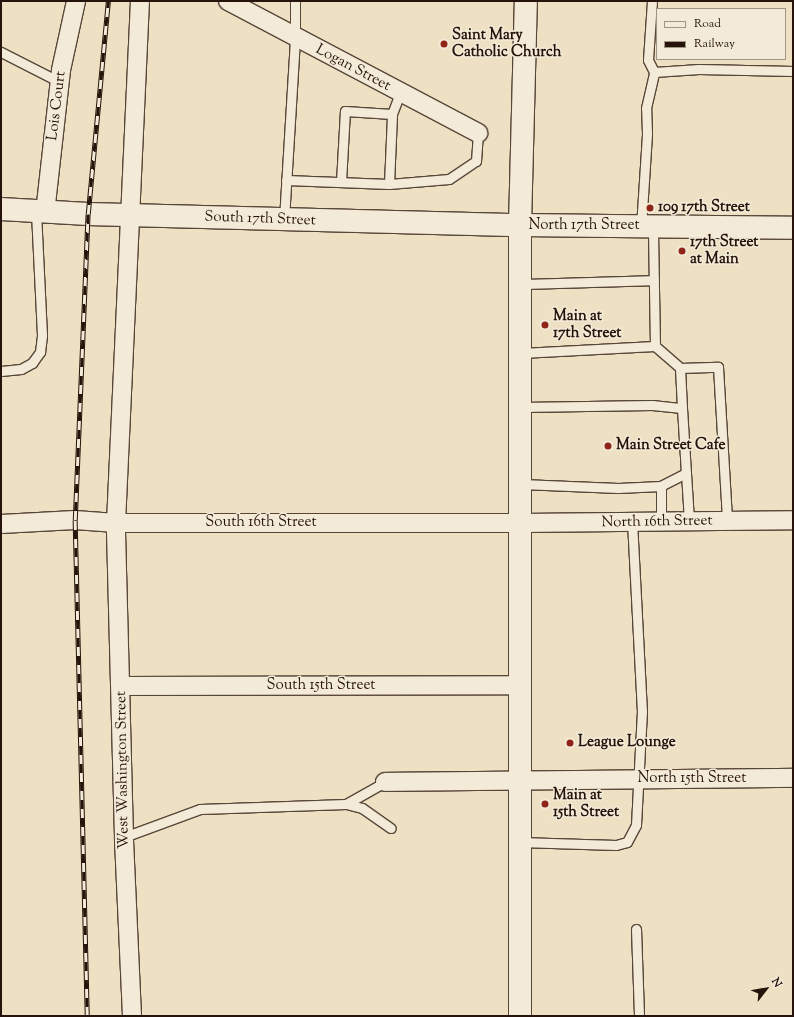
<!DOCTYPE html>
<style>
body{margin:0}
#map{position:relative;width:794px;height:1017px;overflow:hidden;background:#ede0c3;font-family:"Sorts Mill Goudy",serif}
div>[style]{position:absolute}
.roads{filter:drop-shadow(1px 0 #584639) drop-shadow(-1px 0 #584639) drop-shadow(0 1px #584639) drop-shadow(0 -1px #584639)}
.service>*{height:9px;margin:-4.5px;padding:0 4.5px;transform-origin:4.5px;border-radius:4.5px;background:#f3ebd8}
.minor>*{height:18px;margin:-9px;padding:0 9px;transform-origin:9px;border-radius:9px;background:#f3ebd8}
.tertiary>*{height:22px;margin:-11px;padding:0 11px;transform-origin:11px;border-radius:11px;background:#f3ebd8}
.secondary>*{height:22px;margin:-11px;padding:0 11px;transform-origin:11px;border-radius:11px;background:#f3ebd8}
.rail>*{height:4.5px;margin-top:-2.25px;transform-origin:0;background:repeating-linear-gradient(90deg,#f3ebd8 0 9px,#26130b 0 18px);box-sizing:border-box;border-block:1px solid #26130b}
.dots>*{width:11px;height:11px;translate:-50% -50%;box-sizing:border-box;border:2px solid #f3ebd8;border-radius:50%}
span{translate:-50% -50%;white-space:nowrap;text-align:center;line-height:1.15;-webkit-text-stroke:3px #f3ebd8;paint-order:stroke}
.poi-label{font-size:15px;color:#26130b;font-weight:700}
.left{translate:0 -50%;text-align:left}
.street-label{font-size:15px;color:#26130b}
.frame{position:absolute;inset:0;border:2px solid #26130b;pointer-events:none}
.legend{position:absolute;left:656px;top:8px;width:130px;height:52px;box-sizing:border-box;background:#f3ebd8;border:1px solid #a19586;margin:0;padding:5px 7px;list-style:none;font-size:12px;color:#26130b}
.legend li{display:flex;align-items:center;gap:8px;height:20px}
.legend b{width:20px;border:1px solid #a19586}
.north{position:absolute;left:746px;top:969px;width:40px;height:40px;-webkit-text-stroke:3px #f3ebd8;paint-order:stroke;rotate:59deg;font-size:11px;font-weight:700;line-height:16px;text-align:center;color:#26130b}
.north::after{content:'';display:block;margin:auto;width:14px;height:18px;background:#26130b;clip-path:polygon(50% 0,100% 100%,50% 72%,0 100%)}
</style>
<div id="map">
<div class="roads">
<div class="service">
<div style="left:652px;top:1px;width:59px;rotate:93.9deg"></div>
<div style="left:648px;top:60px;width:13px;rotate:63deg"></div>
<div style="left:654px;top:72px;width:45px;rotate:-3.8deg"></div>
<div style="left:699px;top:69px;width:94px;rotate:1.2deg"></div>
<div style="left:1px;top:52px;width:66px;rotate:27deg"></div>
<div style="left:286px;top:180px;width:103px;rotate:2.2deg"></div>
<div style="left:389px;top:184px;width:60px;rotate:-4.8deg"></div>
<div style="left:449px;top:179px;width:32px;rotate:-34deg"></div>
<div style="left:476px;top:161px;width:28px;rotate:-86deg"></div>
<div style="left:341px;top:182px;width:71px;rotate:-86.8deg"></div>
<div style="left:345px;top:111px;width:47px;rotate:3.7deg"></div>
<div style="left:389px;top:184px;width:70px;rotate:-87.5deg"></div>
<div style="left:392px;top:114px;width:22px;rotate:-69deg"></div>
<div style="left:284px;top:219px;width:181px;rotate:-86.5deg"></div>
<div style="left:295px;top:38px;width:37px;rotate:-90deg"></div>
<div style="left:641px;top:227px;width:94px;rotate:-86.3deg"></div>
<div style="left:647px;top:133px;width:25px;rotate:-92deg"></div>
<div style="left:646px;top:108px;width:37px;rotate:-77deg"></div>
<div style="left:520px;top:284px;width:134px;rotate:-1.7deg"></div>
<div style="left:655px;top:346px;width:33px;rotate:41deg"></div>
<div style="left:680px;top:368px;width:38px;rotate:-2deg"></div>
<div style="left:718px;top:367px;width:153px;rotate:86.6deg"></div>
<div style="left:521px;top:353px;width:134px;rotate:-3deg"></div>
<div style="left:655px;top:346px;width:119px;rotate:-91deg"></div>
<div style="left:680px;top:368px;width:40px;rotate:87.1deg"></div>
<div style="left:1px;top:371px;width:20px;rotate:-6deg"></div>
<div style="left:21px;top:369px;width:13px;rotate:-29deg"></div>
<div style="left:32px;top:363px;width:14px;rotate:-54deg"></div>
<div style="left:40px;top:352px;width:17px;rotate:-83deg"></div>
<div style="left:42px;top:335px;width:123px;rotate:-92.8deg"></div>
<div style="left:521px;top:407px;width:131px;rotate:-0.9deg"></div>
<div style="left:652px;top:405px;width:30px;rotate:6deg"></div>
<div style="left:682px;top:408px;width:65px;rotate:86.5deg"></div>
<div style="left:686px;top:473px;width:28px;rotate:153deg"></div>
<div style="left:661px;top:486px;width:43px;rotate:177.3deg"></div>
<div style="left:618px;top:488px;width:97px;rotate:-177.6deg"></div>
<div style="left:686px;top:473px;width:48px;rotate:86.4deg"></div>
<div style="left:661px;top:486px;width:36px;rotate:90deg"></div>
<div style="left:346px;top:804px;width:16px;rotate:14deg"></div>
<div style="left:362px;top:808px;width:35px;rotate:35deg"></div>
<div style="left:124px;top:837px;width:81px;rotate:-20.2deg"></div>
<div style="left:200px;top:809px;width:146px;rotate:-2deg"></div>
<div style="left:346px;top:804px;width:45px;rotate:-29.4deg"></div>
<div style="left:519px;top:842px;width:97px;rotate:1.8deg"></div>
<div style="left:616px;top:845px;width:11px;rotate:-15deg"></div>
<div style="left:627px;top:842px;width:19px;rotate:-62deg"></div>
<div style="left:636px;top:825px;width:113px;rotate:-87deg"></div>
<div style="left:642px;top:712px;width:190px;rotate:-93deg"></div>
<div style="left:636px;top:929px;width:87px;rotate:88deg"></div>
</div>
<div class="minor">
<div style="left:228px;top:1px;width:283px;rotate:27.8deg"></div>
<div style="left:45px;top:213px;width:144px;rotate:-83.6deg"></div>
<div style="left:61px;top:70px;width:71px;rotate:-77.7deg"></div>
<div style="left:1px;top:524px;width:74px;rotate:-3.1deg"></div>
<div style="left:75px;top:520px;width:41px;rotate:4.2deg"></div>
<div style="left:116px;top:523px;width:405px"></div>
<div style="left:521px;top:523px;width:272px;rotate:-0.6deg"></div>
<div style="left:122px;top:686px;width:398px;rotate:-0.1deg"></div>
<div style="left:385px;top:782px;width:408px;rotate:-0.6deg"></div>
<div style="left:132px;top:1016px;width:179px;rotate:-92.6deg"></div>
<div style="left:124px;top:837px;width:314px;rotate:-91.5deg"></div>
<div style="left:116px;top:523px;width:523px;rotate:-87.37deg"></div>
</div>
<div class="tertiary">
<div style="left:1px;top:209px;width:87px;rotate:3.3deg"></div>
<div style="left:88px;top:214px;width:432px;rotate:1.5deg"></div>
<div style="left:520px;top:225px;width:273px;rotate:0.6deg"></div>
</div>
<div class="secondary">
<div style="left:520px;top:1016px;width:791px;rotate:-90deg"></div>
<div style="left:520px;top:225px;width:224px;rotate:-88.5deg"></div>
</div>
</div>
<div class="rail">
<div style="left:87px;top:1016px;width:496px;rotate:-91.4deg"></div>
<div style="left:75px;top:520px;width:306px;rotate:-87.6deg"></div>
<div style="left:88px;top:214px;width:214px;rotate:-84.6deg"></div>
</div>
<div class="dots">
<div style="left:444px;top:44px;background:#8f2418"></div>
<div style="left:650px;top:208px;background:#8f2418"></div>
<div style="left:682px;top:251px;background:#8f2418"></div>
<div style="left:545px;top:325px;background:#8f2418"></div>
<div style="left:608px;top:446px;background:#8f2418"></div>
<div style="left:570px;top:743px;background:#8f2418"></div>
<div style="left:545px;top:804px;background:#8f2418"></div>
</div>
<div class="poi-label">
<span class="left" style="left:452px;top:44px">Saint Mary<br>Catholic Church</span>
<span class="left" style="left:658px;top:208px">109 17th Street</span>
<span class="left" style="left:690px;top:251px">17th Street<br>at Main</span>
<span class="left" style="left:553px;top:325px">Main at<br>17th Street</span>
<span class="left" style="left:616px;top:446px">Main Street Cafe</span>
<span class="left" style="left:578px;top:743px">League Lounge</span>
<span class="left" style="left:553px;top:804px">Main at<br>15th Street</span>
</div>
<div class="street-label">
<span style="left:353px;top:68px;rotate:28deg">Logan Street</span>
<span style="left:57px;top:106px;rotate:-83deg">Lois Court</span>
<span style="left:260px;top:219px;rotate:2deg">South 17th Street</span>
<span style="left:584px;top:226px">North 17th Street</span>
<span style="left:657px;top:522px;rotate:-1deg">North 16th Street</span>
<span style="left:261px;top:523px">South 16th Street</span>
<span style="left:321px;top:686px">South 15th Street</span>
<span style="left:123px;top:770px;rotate:-91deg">West Washington Street</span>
<span style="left:692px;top:779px">North 15th Street</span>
</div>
<div class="frame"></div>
<ul class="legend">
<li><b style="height:5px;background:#f3ebd8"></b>Road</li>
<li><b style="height:5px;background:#26130b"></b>Railway</li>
</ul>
<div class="north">N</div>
</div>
